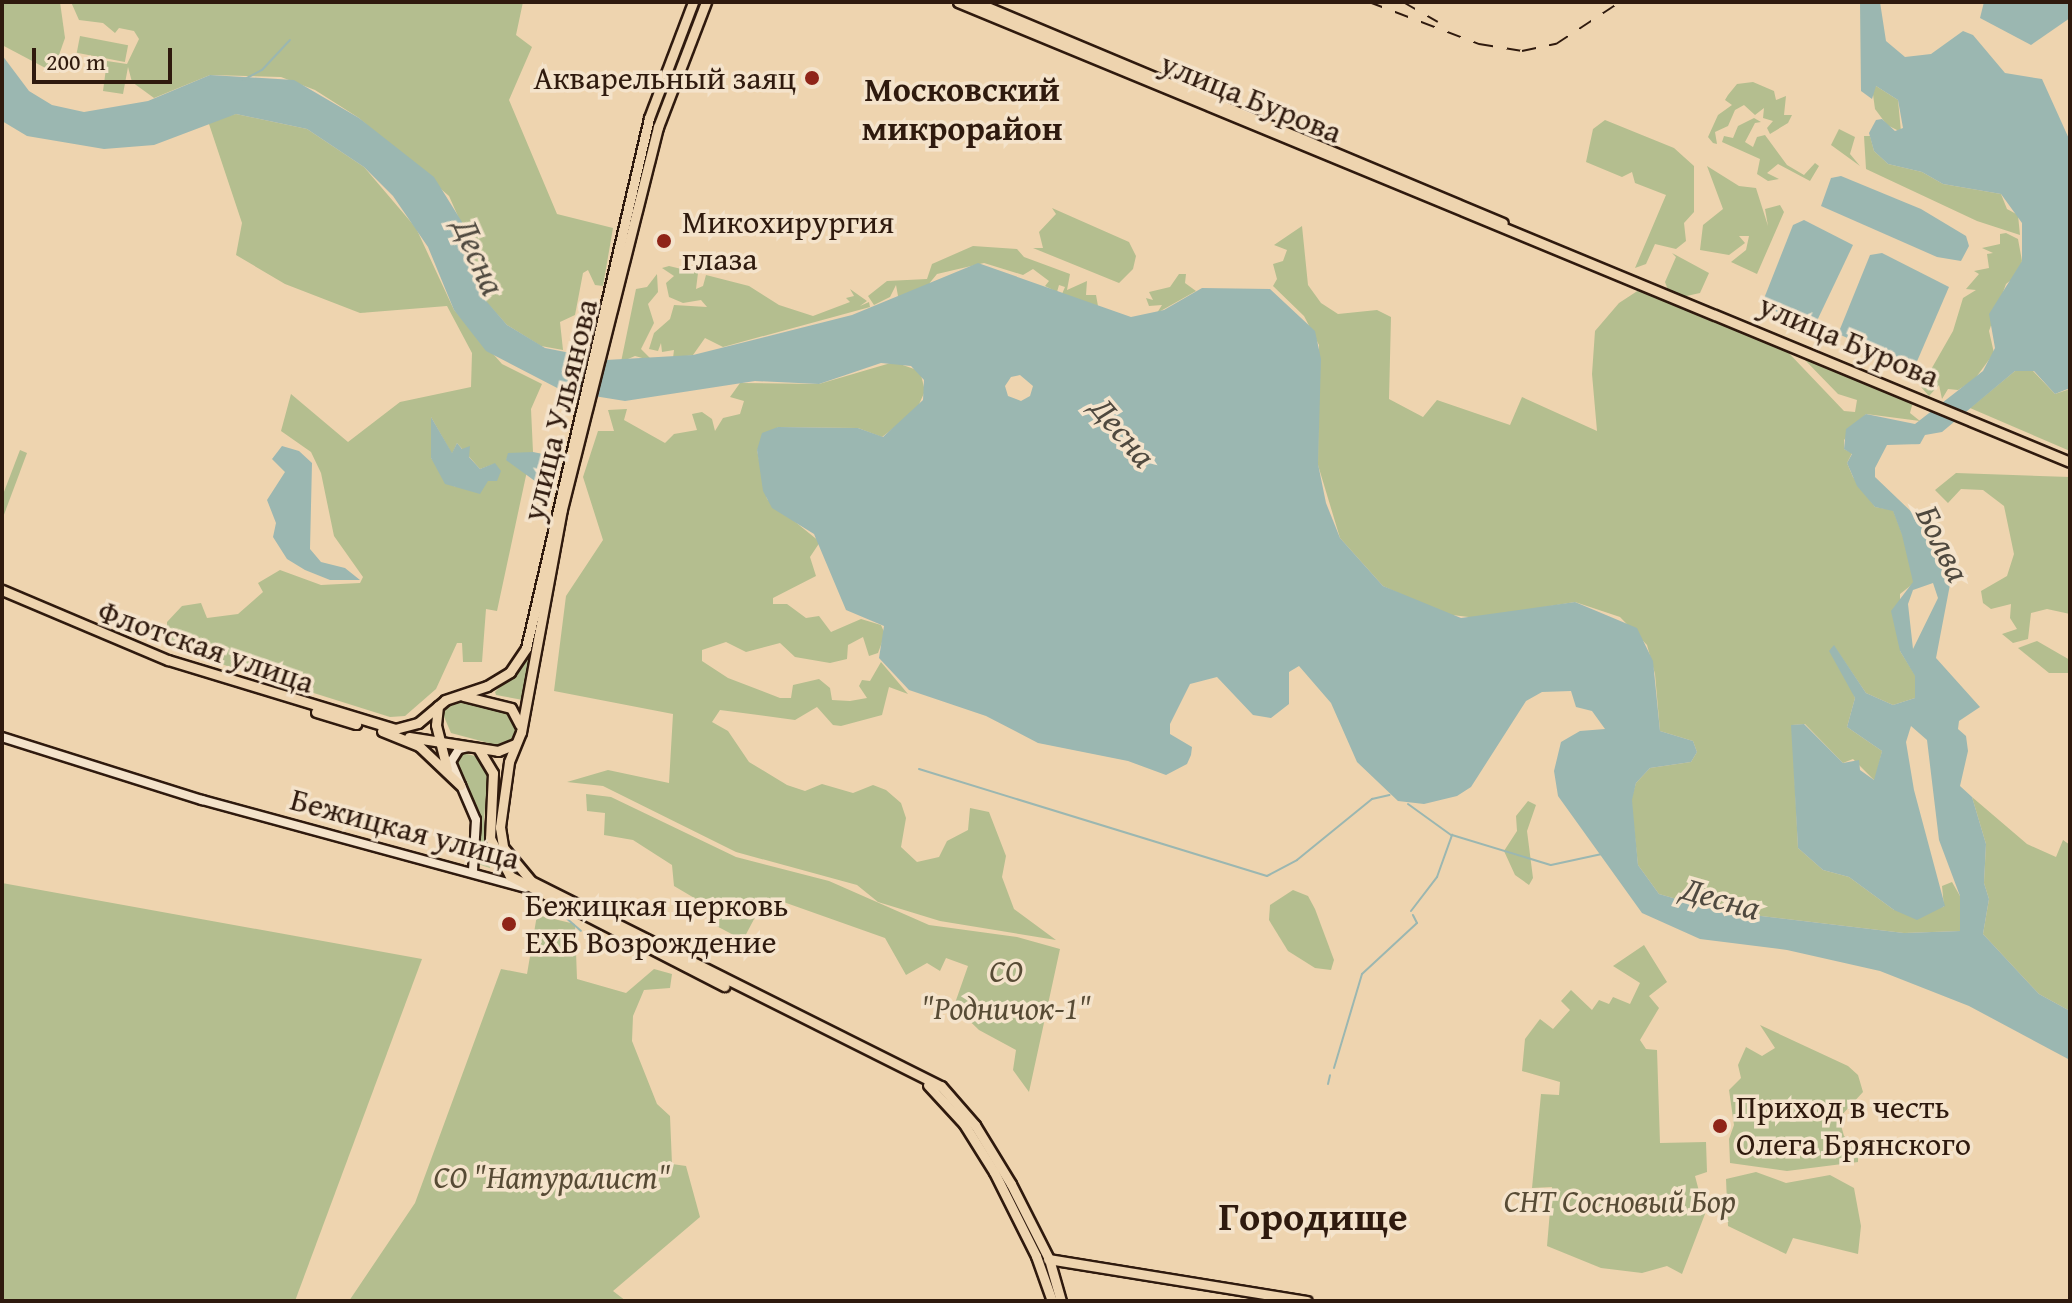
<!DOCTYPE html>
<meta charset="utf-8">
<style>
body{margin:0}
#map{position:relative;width:2072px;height:1303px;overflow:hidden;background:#eed4af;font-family:"Gentium Book Plus",serif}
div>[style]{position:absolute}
.green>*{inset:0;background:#b4be8f;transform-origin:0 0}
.water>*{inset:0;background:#9bb7b1}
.stream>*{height:2px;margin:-1px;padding:0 1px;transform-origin:1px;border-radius:1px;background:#9bb7b1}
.roads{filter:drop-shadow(2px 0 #2f1a0e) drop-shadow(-2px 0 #2f1a0e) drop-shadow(0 2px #2f1a0e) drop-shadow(0 -2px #2f1a0e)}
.secondary>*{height:8px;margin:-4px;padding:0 4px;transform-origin:4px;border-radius:4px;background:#f4e3cb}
.primary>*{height:9px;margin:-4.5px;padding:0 4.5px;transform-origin:4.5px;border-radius:4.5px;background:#eed4af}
.rail>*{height:2px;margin-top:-1px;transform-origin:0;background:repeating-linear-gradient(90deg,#2f1a0e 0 14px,transparent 0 28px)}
.dots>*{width:22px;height:22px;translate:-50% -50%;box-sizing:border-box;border:4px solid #f4e3cb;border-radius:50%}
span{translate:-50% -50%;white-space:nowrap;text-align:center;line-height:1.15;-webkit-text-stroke:7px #f4e3cb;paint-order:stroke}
.poi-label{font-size:32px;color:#2f1a0e}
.right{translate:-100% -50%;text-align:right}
.left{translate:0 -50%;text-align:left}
.street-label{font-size:32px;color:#2f1a0e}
.park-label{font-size:32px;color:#574b35;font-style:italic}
.neighbourhood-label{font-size:34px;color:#2f1a0e;font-weight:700}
.water-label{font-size:34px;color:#4f493f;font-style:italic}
.district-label{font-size:40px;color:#2f1a0e;font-weight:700}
.frame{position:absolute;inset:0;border:4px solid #2f1a0e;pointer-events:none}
.scale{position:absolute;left:32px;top:48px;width:140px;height:36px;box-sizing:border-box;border:4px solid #2f1a0e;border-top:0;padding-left:10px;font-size:24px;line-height:28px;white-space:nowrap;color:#2f1a0e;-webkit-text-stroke:6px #f4e3cb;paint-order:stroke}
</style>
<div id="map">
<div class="green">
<div style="clip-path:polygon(2px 2px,60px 2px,65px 38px,53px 72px,2px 45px)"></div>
<div style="clip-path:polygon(71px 2px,523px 2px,516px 35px,532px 47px,509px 100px,557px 214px,613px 228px,603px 286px,595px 285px,588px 270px,583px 273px,575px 315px,560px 322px,563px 350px,541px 346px,507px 325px,481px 296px,469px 241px,449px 196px,359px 118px,315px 90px,281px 77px,210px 75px,154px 98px,132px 82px,128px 67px,123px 94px,103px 91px,107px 61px,127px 64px,139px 39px,134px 31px,119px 28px,115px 33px,103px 23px,79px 20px)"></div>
<div style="left:80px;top:36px;width:49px;height:17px;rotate:11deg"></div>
<div style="clip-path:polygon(1753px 82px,1774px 91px,1776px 100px,1786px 96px,1784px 115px,1792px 115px,1788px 123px,1770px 134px,1767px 128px,1773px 121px,1763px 118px,1764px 108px,1755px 115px,1744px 105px,1735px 110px,1728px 126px,1715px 132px,1717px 144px,1713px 143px,1708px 137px,1718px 115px,1732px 105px,1725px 100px,1728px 95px,1737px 84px)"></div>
<div style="clip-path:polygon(1876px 86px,1898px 100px,1901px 132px,1887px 125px,1875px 109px,1872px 87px)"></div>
<div style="clip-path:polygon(evenodd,236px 114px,307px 129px,364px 167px,416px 228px,454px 310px,502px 364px,542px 384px,531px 409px,533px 452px,506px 459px,527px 471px,497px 611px,486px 609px,482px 662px,463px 662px,462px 643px,457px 643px,436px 689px,405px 716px,390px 717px,167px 647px,167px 622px,182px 606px,201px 603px,207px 618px,238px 614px,263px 592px,258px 583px,280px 570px,321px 585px,360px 583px,363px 577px,334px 536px,321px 473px,311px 452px,281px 431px,291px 394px,348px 442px,400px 402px,471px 387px,472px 353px,447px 306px,360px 313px,285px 284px,236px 255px,242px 223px,208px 121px,236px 114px,431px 417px,452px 454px,457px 443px,480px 469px,494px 464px,475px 492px,465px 485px,455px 487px,431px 458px,431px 417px)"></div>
<div style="clip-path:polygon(1754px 118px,1761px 122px,1755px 123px,1745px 142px,1753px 147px,1757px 137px,1765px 135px,1787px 165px,1804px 175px,1815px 163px,1819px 166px,1810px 181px,1778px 164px,1767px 173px,1779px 179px,1768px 181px,1757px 174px,1760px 159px,1722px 142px,1724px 136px,1733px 138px,1738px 126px)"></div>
<div style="clip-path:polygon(1605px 120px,1674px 148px,1694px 166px,1694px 212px,1684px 223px,1686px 241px,1676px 249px,1655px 244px,1646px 264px,1635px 268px,1666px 195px,1635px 183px,1632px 172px,1622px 177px,1586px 162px,1593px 129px)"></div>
<div style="clip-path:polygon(1839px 129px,1855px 137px,1850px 154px,1860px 166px,1831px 145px)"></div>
<div style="clip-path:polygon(1864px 136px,1870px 136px,1874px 151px,1888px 164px,1922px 172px,1943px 184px,2001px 194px,2007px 209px,2018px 215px,2020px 235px,1977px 221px,1866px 169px)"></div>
<div style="clip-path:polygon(1707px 166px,1739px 186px,1756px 188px,1768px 226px,1765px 209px,1780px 205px,1784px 212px,1757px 274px,1731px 262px,1746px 250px,1749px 236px,1739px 236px,1745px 243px,1729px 255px,1700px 250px,1703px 225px,1723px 209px)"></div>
<div style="clip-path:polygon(1052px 208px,1129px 242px,1136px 256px,1133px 269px,1119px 283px,1033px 248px,1043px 248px,1039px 232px,1056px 214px)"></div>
<div style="clip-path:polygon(1302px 226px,1308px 285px,1321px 303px,1338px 314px,1377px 310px,1391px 317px,1389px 399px,1423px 417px,1437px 400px,1510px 425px,1522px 397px,1597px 431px,1592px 374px,1595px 331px,1619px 303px,1642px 288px,1783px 347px,1844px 411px,1855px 412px,1857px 400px,1838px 394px,1802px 357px,1913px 402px,1910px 413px,1920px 421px,1866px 414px,1844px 440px,1844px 449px,1852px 453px,1847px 463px,1853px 477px,1875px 507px,1893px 510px,1909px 552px,1914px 583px,1900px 594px,1900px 651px,1915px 675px,1915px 698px,1893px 705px,1866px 693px,1834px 646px,1855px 698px,1847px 727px,1882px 751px,1875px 781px,1853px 759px,1843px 763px,1805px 724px,1792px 725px,1798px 848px,1823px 870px,1849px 877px,1894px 910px,1944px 907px,1942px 886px,1952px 882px,1960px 896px,1960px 931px,1904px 933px,1719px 911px,1659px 894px,1638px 865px,1631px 800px,1636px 783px,1650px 768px,1691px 762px,1697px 752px,1693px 741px,1660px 731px,1655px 674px,1647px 645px,1620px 617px,1575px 602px,1477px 618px,1444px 614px,1383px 586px,1340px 538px,1318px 465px,1319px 345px,1304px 316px,1273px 286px,1277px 279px,1273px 264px,1283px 261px,1287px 250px,1274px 245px)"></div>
<div style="clip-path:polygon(2006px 233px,2018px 239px,2022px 261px,2017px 275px,2006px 284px,1989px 331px,1994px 353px,1974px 380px,1958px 390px,1948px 389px,1942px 399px,1939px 385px,1929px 396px,1921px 387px,1953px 331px,1963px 298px,1976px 290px,1966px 289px,1979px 274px,1974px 271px,1989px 268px,1987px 254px,1993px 253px,1982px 248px,2000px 244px,2000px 234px)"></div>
<div style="clip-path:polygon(973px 246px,1017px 249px,1024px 257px,1070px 274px,1067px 290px,1087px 281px,1086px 295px,1096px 295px,1098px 306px,1062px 294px,1065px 287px,1059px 285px,1057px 292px,1045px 286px,1049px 281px,1033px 269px,1023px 275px,984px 263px,937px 274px,928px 285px,907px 296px,898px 296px,896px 285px,890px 297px,874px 305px,868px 296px,887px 281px,927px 279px,932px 264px)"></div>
<div style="clip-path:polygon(1672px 253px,1709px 273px,1700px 293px,1682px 297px,1668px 290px,1665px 282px,1676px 257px)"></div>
<div style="clip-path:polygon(669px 266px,698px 273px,696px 289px,703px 286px,706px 275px,749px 286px,779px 305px,813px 316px,850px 302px,846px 298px,854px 296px,850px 289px,867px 301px,860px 306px,869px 302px,870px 307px,723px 347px,705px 338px,693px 355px,673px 358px,674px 350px,662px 352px,661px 343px,658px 351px,649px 349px,654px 333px,670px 319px,674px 305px,707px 307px,701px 300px,683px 303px,669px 297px,666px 283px,674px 276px,662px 268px)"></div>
<div style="clip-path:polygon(657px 274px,658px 292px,648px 304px,654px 323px,641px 349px,653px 361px,635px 356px,621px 362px,636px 289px,647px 287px)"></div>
<div style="clip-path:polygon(1179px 274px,1186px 274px,1185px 283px,1196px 291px,1157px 313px,1162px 305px,1149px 306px,1146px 298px,1153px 300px,1149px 292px,1170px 287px)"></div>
<div style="clip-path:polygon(894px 362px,920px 371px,925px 391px,916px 411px,882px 437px,858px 428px,778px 427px,757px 450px,767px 499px,820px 542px,810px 557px,816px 576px,773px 598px,773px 604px,787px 604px,806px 618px,819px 616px,831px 632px,861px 619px,881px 625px,885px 634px,878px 653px,869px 656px,863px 637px,848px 645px,847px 659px,830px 663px,795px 657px,780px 643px,746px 652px,726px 642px,702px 650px,702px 661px,728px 678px,780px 698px,791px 698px,793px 685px,819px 679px,830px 688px,832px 700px,850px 701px,867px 698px,859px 686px,862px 680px,870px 681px,881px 662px,908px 694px,889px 687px,882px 715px,841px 726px,833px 725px,817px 707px,795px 720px,720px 710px,712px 722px,728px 731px,749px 762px,787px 785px,805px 791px,822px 784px,853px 793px,873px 785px,886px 790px,901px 803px,906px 818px,901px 847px,917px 862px,939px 857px,947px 841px,968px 830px,970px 808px,989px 812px,1006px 856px,1002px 877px,1014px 909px,1056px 940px,940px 921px,878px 902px,857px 885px,736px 852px,603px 786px,567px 782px,608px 770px,669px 783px,673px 714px,554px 691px,566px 596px,603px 540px,583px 477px,598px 431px,614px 431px,608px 410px,627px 409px,624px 420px,665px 443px,674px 434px,697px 430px,692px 414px,702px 412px,712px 419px,715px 431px,723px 418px,740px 414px,744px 401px,730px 397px,740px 383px,819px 384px)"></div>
<div style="clip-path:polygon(2015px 371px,2033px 371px,2055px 394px,2070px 389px,2070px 451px,1970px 408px)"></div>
<div style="clip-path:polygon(20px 450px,27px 453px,2px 520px,2px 497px)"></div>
<div style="clip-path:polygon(1956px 473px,2070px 477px,2070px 614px,2047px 609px,2031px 613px,2028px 639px,2013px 643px,2002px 634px,2017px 629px,2010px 618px,2011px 604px,1991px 609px,1983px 603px,1981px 591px,2007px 576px,2014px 554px,2004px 506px,1983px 490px,1961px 489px,1948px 503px,1935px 490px)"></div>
<div style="clip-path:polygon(2037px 641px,2070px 660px,2070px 673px,2049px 673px,2018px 648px)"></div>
<div style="clip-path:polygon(532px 654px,523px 700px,496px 695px,495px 692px)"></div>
<div style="clip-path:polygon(460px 700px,509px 713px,517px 727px,513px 739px,496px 745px,451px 733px,442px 712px)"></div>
<div style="clip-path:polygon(463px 753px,479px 757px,488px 771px,484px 820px,490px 868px,478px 864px,479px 811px,455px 762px)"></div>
<div style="clip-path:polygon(586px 794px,611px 797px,736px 857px,829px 881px,929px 925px,1017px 937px,1060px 949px,1029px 1092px,1013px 1070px,1016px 1050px,979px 1030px,954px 1006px,968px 966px,946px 958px,940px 971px,927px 963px,906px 975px,885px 938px,775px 899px,762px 904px,743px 940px,707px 921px,708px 914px,696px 908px,696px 899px,674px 886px,672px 865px,633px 840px,604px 835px,605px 813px,587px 811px)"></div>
<div style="clip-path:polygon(1972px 797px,2027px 844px,2056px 857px,2063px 840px,2070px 845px,2070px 1011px,2039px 994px,1983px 934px,1989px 899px,1984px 883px,1986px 844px)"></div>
<div style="clip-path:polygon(1528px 801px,1536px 805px,1527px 831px,1533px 878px,1529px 885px,1515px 875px,1504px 851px,1517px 831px,1516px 816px)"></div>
<div style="clip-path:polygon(2px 883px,422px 959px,295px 1301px,2px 1301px)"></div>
<div style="clip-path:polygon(1293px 890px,1308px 896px,1315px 909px,1334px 960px,1331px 970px,1315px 968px,1288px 951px,1269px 920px,1270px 905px)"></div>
<div style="clip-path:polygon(537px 915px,575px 924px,577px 979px,626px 993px,654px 969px,672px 974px,670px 988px,644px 990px,633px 1016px,632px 1041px,657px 1104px,670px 1116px,672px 1164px,686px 1166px,700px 1217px,613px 1291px,626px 1301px,349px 1301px,415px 1203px,501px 969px,527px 974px)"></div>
<div style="clip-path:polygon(1644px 945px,1667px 982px,1649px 996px,1659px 1008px,1640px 1040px,1646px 1049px,1657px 1050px,1660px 1143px,1706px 1142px,1707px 1172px,1695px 1176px,1705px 1214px,1682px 1274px,1667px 1266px,1642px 1273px,1601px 1268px,1547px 1246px,1552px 1187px,1532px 1188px,1541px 1094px,1559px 1095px,1560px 1082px,1522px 1071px,1525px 1039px,1540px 1019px,1553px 1029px,1570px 1010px,1561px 1001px,1571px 990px,1592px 1010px,1599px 1000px,1609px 1004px,1613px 997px,1630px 1004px,1640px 983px,1613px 966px)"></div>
<div style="clip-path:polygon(1760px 1025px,1848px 1066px,1858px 1075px,1863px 1092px,1839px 1118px,1844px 1136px,1858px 1147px,1858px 1162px,1787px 1171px,1730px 1163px,1729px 1139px,1734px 1125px,1729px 1090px,1741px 1078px,1738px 1065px,1746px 1047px,1762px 1056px,1775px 1048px)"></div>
<div style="clip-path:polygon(1756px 1172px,1786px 1183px,1830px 1175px,1854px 1188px,1861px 1226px,1858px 1254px,1793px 1238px,1786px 1254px,1728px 1226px,1726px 1179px)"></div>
</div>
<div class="water">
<div style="clip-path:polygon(evenodd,1860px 2px,1880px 2px,1886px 41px,1905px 57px,1931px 54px,1963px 31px,1973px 35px,2005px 73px,2042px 79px,2070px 141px,2070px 388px,2055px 394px,2034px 371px,2015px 371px,1942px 432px,1925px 435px,1920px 444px,1887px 445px,1875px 468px,1875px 477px,1921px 521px,1952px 574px,1936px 658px,1980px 707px,1959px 721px,1958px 729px,1966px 736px,1968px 751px,1960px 786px,1972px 797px,1986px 844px,1984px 883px,1989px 899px,1983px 934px,2039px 994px,2070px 1011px,2070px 1060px,1969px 1006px,1880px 971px,1787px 950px,1700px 939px,1642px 913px,1558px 796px,1554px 771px,1561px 742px,1580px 731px,1605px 729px,1592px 711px,1576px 707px,1571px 691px,1542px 692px,1526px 701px,1471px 787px,1457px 796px,1424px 804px,1398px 801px,1357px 762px,1331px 703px,1299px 666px,1289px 672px,1289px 704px,1271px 718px,1253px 715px,1217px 677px,1190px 684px,1170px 724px,1170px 734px,1192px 747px,1191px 755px,1187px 764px,1166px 775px,1128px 761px,1038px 743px,986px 716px,909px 690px,879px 658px,884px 626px,846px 610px,814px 534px,772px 508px,763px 491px,757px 450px,762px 433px,778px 427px,858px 428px,883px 437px,923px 400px,924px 380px,911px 366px,881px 363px,819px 384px,755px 381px,625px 401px,563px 391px,486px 351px,454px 310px,428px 247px,393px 196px,364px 167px,307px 129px,236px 114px,154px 145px,104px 149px,27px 136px,2px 121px,2px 55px,29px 91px,52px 105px,84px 112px,148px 101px,210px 75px,294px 80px,359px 118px,434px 177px,462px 222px,481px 295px,507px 325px,545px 348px,606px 360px,693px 355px,852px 315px,978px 263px,1131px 317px,1164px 310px,1202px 288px,1270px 289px,1315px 331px,1321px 359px,1318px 464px,1326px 503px,1340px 538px,1383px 586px,1461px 618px,1575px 602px,1637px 628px,1653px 661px,1660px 731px,1693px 741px,1697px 752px,1691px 762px,1650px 768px,1636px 783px,1632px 800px,1638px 865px,1659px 894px,1719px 911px,1904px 933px,1960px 931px,1960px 896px,1939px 840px,1927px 740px,1911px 726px,1906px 742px,1914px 790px,1945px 906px,1917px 920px,1894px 910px,1849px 877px,1823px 870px,1798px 848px,1791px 725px,1804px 724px,1843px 763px,1859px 760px,1860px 770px,1874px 780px,1882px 751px,1847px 727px,1855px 698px,1829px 651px,1834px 645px,1866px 693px,1893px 705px,1915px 698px,1915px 676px,1900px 651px,1891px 611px,1913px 582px,1902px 535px,1893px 511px,1875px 507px,1857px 486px,1847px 463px,1852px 454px,1844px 449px,1846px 429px,1866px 414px,1915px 424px,1983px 371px,1995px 348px,1989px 314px,2022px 261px,2022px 223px,2001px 194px,1943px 184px,1922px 172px,1888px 164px,1874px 151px,1869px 133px,1876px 120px,1882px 119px,1895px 131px,1903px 128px,1898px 100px,1876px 86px,1872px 99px,1861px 91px,1860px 2px,1020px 375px,1033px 386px,1030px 396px,1021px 401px,1008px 396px,1005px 386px,1011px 377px,1020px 375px,1860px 2px,1933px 583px,1938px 598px,1913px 649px,1908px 604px,1913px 590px,1933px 583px)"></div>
<div style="clip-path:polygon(1984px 2px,2070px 2px,2070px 18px,2031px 45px,1980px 18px)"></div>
<div style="clip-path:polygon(1841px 176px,1921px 209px,1966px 236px,1969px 246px,1961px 261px,1937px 257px,1821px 206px,1831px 178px)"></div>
<div style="clip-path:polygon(1804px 220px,1853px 245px,1815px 325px,1779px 314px,1763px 301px,1793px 225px)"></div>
<div style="clip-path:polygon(1882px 253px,1949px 287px,1915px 366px,1838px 334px,1870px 255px)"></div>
<div style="clip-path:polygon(431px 417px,452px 453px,457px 443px,462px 449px,470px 446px,469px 457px,480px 469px,495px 463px,501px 471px,497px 481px,488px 481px,480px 494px,445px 484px,431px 458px)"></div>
<div style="clip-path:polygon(282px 446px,299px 451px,312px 463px,310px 549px,321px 562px,345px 568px,360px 580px,330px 580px,305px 570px,287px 559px,273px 537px,276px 523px,267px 500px,285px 472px,272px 459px)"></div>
<div style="clip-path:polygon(533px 452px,543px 454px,547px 462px,539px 484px,506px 460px,508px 453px)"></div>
</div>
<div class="stream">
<div style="left:243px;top:80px;width:21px;rotate:-28deg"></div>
<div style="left:262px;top:70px;width:41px;rotate:-47deg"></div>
<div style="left:919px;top:769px;width:364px;rotate:17.1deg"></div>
<div style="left:1267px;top:876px;width:34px;rotate:-28deg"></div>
<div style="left:1297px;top:860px;width:97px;rotate:-39.1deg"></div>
<div style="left:1372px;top:799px;width:18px;rotate:-13deg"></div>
<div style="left:1408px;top:804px;width:53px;rotate:35.8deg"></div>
<div style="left:1411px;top:911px;width:43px;rotate:-52.6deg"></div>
<div style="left:1437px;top:877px;width:45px;rotate:-70.3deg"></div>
<div style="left:1452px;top:835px;width:103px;rotate:16.9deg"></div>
<div style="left:1551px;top:865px;width:52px;rotate:-12.2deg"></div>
<div style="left:565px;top:917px;width:21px;rotate:41deg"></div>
<div style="left:1334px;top:1068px;width:98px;rotate:-73.4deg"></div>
<div style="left:1362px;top:974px;width:75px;rotate:-42.8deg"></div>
<div style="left:1417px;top:923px;width:9px;rotate:-117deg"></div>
<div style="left:1328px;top:1084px;width:9px;rotate:-77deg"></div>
</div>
<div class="roads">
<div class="secondary">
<div style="left:2px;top:737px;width:210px;rotate:17.5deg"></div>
<div style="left:202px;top:800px;width:335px;rotate:15.2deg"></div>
<div style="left:468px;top:747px;width:9px;rotate:167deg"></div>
<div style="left:459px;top:749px;width:15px;rotate:122deg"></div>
<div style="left:451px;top:762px;width:63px;rotate:66.7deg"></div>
<div style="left:476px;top:820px;width:50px;rotate:93.4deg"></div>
</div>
<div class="primary">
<div style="left:706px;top:2px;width:134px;rotate:111deg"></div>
<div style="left:658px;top:127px;width:394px;rotate:104.1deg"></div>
<div style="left:562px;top:509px;width:227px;rotate:100.4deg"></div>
<div style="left:521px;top:732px;width:32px;rotate:112deg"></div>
<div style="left:509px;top:762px;width:66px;rotate:97.9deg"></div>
<div style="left:500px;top:827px;width:20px;rotate:81deg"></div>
<div style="left:503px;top:847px;width:44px;rotate:50.5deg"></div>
<div style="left:531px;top:881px;width:458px;rotate:26.6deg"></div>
<div style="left:941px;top:1086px;width:52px;rotate:48.9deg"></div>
<div style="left:975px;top:1125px;width:69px;rotate:58.6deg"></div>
<div style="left:1011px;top:1184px;width:84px;rotate:63.1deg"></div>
<div style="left:1049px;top:1259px;width:44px;rotate:74.1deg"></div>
<div style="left:958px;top:2px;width:1203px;rotate:22.47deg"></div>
<div style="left:975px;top:2px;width:572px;rotate:22.71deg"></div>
<div style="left:2px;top:590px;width:180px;rotate:22.9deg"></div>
<div style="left:168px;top:660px;width:237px;rotate:16.9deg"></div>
<div style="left:395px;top:729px;width:24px;rotate:-15deg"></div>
<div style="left:418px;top:723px;width:35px;rotate:-40deg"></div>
<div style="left:445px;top:700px;width:44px;rotate:-18.4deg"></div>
<div style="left:487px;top:686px;width:27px;rotate:-31deg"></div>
<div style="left:510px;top:672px;width:29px;rotate:-56deg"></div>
<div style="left:526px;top:648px;width:544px;rotate:-76.93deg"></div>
<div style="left:649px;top:118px;width:124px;rotate:-69.2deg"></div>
<div style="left:463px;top:696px;width:49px;rotate:14deg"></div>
<div style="left:511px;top:708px;width:19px;rotate:62deg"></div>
<div style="left:438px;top:706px;width:19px;rotate:96deg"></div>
<div style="left:436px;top:725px;width:45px;rotate:76deg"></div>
<div style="left:316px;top:712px;width:42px;rotate:16.7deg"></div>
<div style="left:382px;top:731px;width:40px;rotate:22deg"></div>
<div style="left:419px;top:746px;width:57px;rotate:43.6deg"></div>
<div style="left:409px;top:737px;width:90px;rotate:8.9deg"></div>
<div style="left:498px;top:751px;width:18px;rotate:-22deg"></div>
<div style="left:478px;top:748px;width:29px;rotate:59deg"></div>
<div style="left:493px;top:773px;width:65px;rotate:92.6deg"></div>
<div style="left:490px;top:838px;width:43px;rotate:62.2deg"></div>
<div style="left:510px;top:876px;width:241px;rotate:27.2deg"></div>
<div style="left:928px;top:1085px;width:53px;rotate:47.3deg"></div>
<div style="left:964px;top:1124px;width:57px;rotate:58deg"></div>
<div style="left:994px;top:1172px;width:94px;rotate:63.4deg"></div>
<div style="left:1036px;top:1256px;width:48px;rotate:70.4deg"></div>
<div style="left:1048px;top:1259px;width:262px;rotate:9.2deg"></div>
</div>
</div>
<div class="rail">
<div style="left:1369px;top:2px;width:118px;rotate:20.9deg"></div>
<div style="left:1479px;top:44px;width:44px;rotate:9.2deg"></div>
<div style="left:1522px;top:51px;width:35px;rotate:-12deg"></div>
<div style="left:1556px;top:44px;width:77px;rotate:-33.3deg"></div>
<div style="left:1403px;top:2px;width:40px;rotate:29.7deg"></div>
</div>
<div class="dots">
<div style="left:812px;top:78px;background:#8f2418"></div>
<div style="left:664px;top:241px;background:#8f2418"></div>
<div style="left:509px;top:924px;background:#8f2418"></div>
<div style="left:1720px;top:1126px;background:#8f2418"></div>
</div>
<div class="poi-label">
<span class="right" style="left:796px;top:78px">Акварельный заяц</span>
<span class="left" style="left:682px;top:241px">Микохирургия<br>глаза</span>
<span class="left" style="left:525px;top:924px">Бежицкая церковь<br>ЕХБ Возрождение</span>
<span class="left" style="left:1736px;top:1126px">Приход в честь<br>Олега Брянского</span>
</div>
<div class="street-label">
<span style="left:1251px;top:98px;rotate:22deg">улица Бурова</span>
<span style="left:1849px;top:341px;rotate:23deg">улица Бурова</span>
<span style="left:560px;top:410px;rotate:-76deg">улица Ульянова</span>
<span style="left:206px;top:647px;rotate:19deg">Флотская улица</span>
<span style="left:405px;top:829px;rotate:15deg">Бежицкая улица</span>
</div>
<div class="park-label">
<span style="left:1006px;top:990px">СО<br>"Родничок-1"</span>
<span style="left:552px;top:1177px">СО "Натуралист"</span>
<span style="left:1620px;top:1201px">СНТ Сосновый Бор</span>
</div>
<div class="neighbourhood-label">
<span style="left:962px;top:108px">Московский<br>микрорайон</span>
</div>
<div class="water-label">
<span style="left:480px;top:256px;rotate:66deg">Десна</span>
<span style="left:1124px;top:431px;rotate:50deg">Десна</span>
<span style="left:1944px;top:543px;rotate:64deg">Болва</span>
<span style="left:1721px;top:897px;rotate:16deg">Десна</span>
</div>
<div class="district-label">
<span style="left:1313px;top:1216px">Городище</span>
</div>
<div class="frame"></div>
<div class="scale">200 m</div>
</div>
